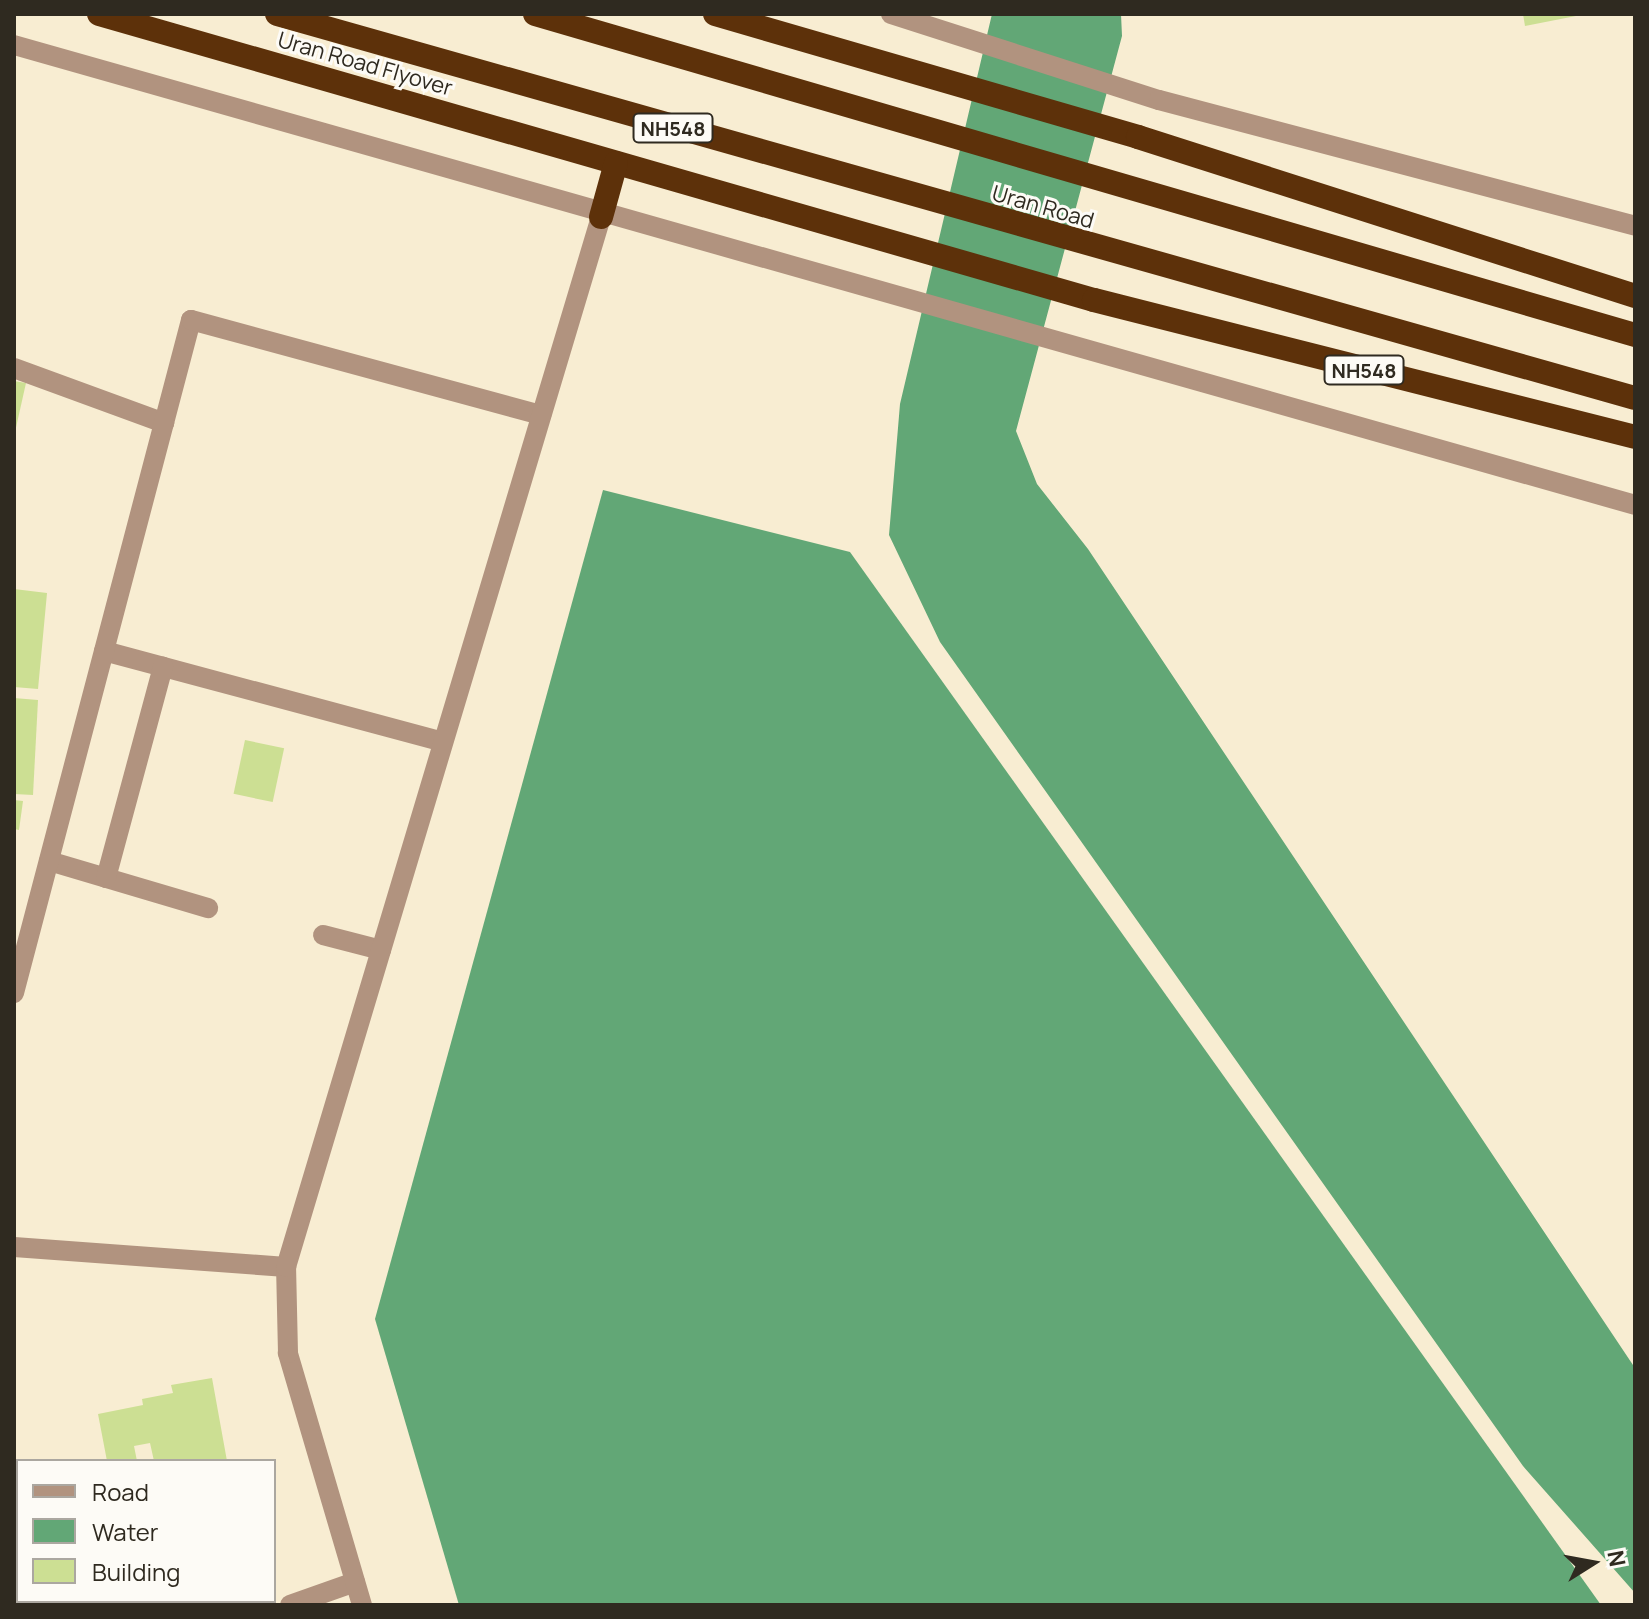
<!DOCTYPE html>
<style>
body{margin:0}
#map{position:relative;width:1649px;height:1619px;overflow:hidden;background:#f8edd2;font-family:Manrope,sans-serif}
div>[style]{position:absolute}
.water>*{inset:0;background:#62a776}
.building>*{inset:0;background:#ccdf93;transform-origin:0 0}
.minor>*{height:20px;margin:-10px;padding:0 10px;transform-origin:10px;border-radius:10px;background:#b1937f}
.highway>*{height:24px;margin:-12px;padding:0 12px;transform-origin:12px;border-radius:12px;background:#5d310a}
span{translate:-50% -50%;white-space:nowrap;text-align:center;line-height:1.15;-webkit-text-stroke:6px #fdfbf6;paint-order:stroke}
.shield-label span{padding:2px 6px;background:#fdfbf6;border:2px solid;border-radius:6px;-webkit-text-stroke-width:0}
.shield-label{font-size:20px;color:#2f2a20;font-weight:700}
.street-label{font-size:22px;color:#2f2a20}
.frame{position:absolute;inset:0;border:16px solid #2f2a20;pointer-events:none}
.legend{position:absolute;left:16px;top:1459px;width:260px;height:144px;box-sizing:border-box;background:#fdfbf6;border:2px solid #aba7a0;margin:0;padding:10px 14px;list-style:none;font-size:24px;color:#2f2a20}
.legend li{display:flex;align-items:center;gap:16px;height:40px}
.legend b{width:40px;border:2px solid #aba7a0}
.north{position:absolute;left:1553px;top:1523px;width:80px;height:80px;-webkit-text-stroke:6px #fdfbf6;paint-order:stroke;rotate:79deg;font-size:22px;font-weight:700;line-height:32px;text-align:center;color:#2f2a20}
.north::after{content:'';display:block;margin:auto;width:28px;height:36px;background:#2f2a20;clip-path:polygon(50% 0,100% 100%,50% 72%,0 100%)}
</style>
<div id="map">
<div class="water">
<div style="clip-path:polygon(992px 14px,1121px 14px,1122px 36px,1016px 431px,1037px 484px,1088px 549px,1635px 1368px,1635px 1593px,1523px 1466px,940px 642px,889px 535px,900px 404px)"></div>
<div style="clip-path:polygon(603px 490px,850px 552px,1601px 1605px,459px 1605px,375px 1319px)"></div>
</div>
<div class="building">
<div style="clip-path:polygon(1523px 14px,1581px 14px,1581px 15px,1525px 26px)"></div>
<div style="clip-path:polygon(14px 381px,26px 383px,15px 432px,14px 432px)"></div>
<div style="clip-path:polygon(14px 589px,47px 593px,38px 689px,14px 687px)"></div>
<div style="clip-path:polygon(14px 698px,38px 700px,33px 795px,14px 794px)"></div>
<div style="left:245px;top:740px;width:40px;height:55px;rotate:12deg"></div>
<div style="clip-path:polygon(14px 800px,23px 801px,19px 830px,14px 829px)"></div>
<div style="clip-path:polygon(212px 1378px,227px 1461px,154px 1461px,150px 1443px,134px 1446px,137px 1461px,107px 1461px,98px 1414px,143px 1405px,142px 1399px,173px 1393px,171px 1385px)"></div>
</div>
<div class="minor">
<div style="left:891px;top:14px;width:281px;rotate:17.8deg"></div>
<div style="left:1159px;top:100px;width:492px;rotate:14.8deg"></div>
<div style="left:14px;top:45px;width:1685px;rotate:15.84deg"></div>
<div style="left:14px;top:368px;width:160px;rotate:20.1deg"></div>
<div style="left:104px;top:651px;width:351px;rotate:15deg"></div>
<div style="left:49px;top:861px;width:166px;rotate:16.5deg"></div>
<div style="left:106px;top:878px;width:219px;rotate:-74.9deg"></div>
<div style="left:323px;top:935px;width:60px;rotate:14.5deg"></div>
<div style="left:14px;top:993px;width:696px;rotate:-75.26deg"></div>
<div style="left:191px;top:320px;width:363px;rotate:15.2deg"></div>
<div style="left:14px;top:1247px;width:273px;rotate:4.2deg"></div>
<div style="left:290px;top:1605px;width:69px;rotate:-19.5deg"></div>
<div style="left:362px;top:1605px;width:263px;rotate:-106.4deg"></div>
<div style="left:288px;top:1353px;width:86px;rotate:-91.3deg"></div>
<div style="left:286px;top:1267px;width:1096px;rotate:-73.3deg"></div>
</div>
<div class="highway">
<div style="left:99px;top:14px;width:1035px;rotate:16.04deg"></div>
<div style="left:1094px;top:300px;width:558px;rotate:14.21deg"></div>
<div style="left:277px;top:14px;width:1411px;rotate:15.79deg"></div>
<div style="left:535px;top:14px;width:1146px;rotate:16.27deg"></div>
<div style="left:715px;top:14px;width:441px;rotate:16.2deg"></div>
<div style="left:1138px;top:137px;width:522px;rotate:17.74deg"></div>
<div style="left:601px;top:217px;width:56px;rotate:-74.5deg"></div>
</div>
<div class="shield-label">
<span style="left:673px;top:128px">NH548</span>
<span style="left:1364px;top:370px">NH548</span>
</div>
<div class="street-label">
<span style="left:365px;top:64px;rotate:16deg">Uran Road Flyover</span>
<span style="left:1043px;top:207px;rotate:16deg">Uran Road</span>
</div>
<div class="frame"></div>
<ul class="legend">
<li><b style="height:10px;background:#b1937f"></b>Road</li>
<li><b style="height:22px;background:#62a776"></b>Water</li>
<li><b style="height:22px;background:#ccdf93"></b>Building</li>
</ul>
<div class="north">N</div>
</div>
